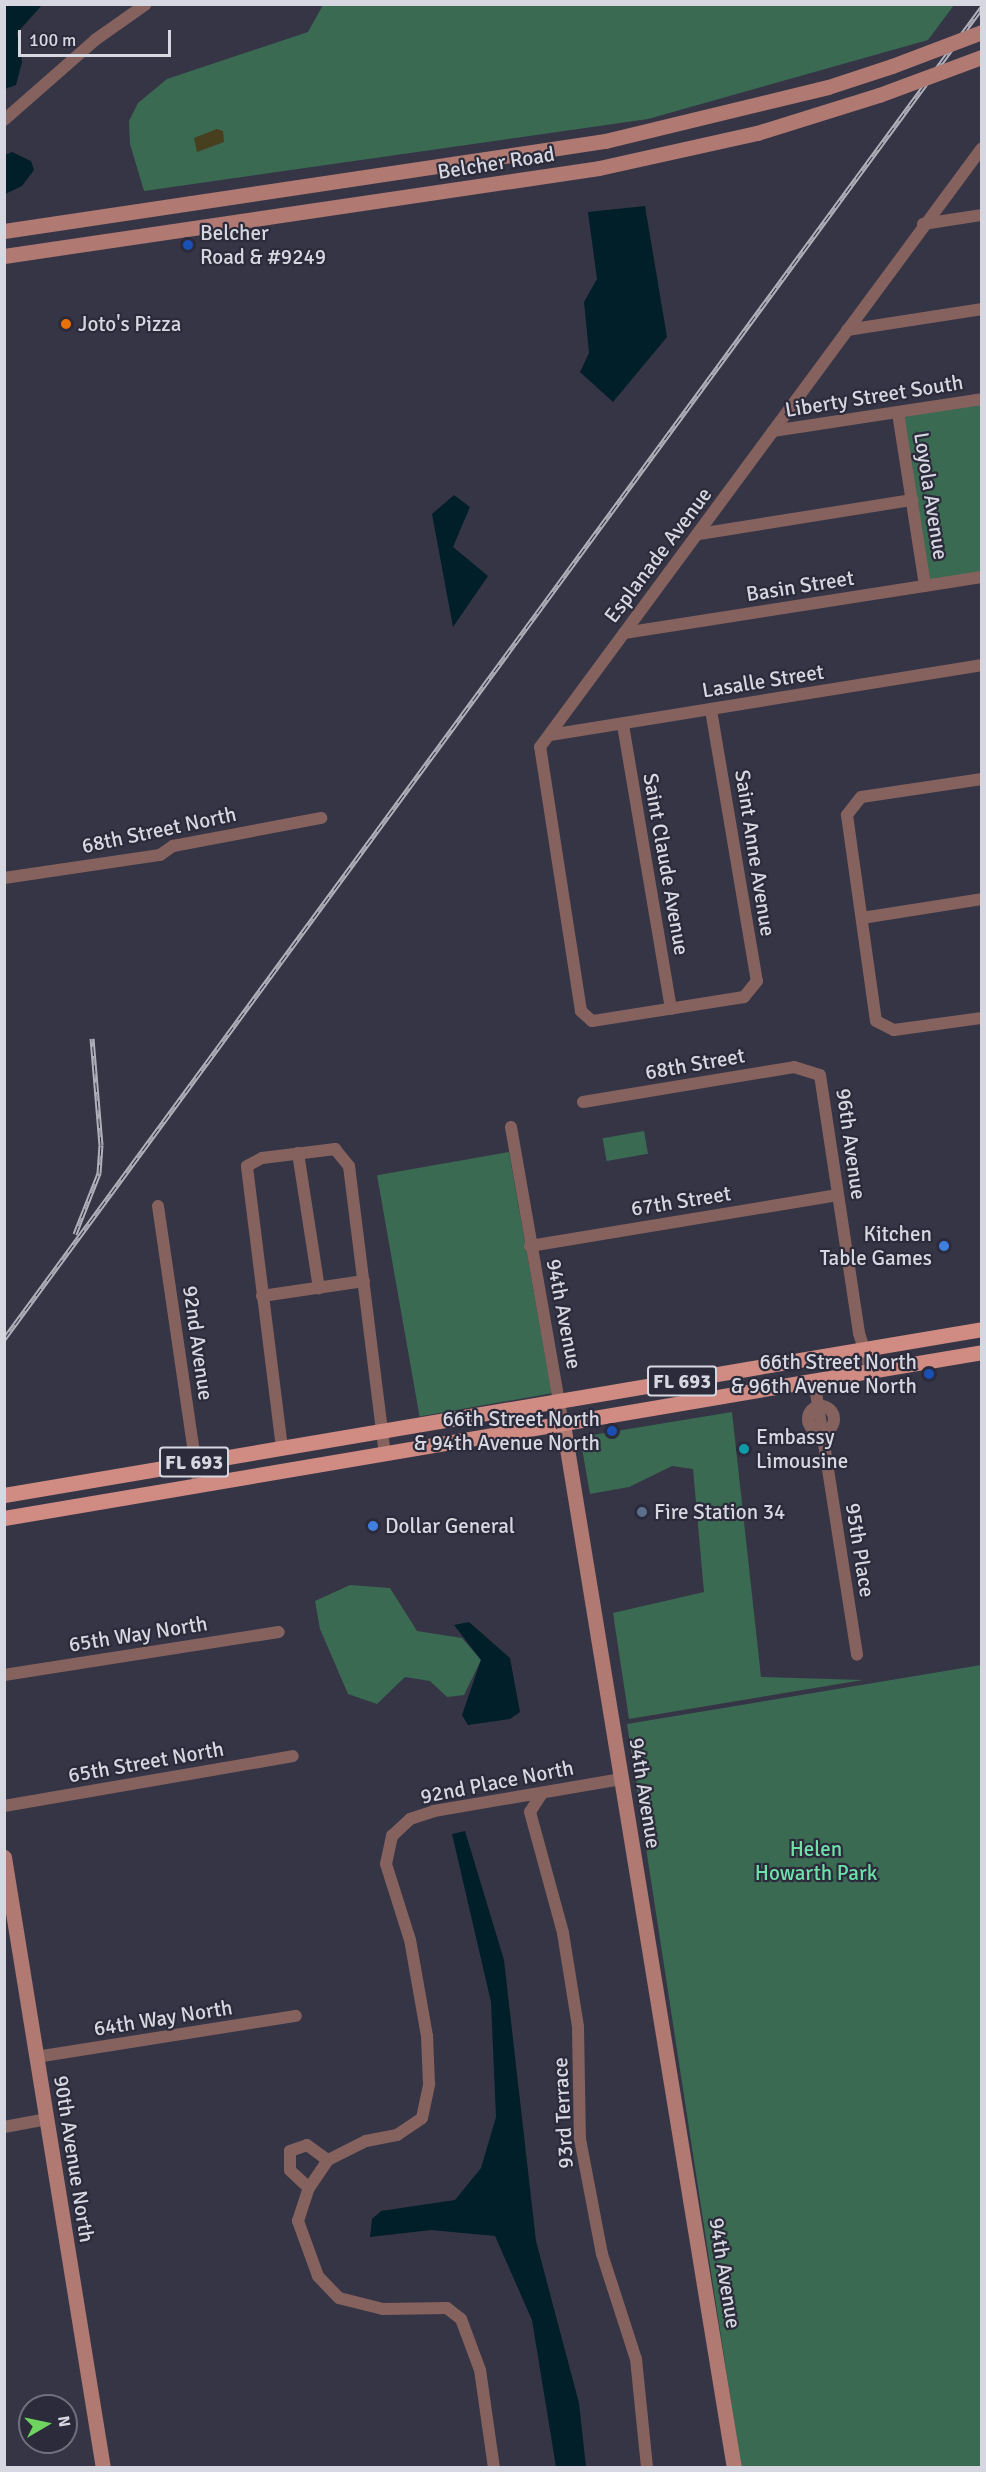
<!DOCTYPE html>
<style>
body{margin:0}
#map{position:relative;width:986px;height:2472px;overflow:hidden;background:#363546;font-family:Signika,sans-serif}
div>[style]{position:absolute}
.green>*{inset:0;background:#3a6a52;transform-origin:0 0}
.sand>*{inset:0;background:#473f1e}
.water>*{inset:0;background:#001f28}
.street>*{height:12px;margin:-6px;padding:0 6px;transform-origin:6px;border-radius:6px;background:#85625e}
.street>.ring{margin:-6px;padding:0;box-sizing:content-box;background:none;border:12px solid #85625e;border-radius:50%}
.secondary>*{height:15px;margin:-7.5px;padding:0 7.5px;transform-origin:7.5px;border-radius:7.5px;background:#b07972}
.primary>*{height:15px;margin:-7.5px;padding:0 7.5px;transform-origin:7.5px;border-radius:7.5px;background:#d08b82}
.rail>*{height:5px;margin-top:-2.5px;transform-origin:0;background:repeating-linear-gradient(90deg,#2c2b3b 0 9px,#b0b0bb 0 18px);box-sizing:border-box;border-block:2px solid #b0b0bb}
.secondary-bridge>*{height:15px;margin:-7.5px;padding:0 7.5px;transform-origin:7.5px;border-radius:7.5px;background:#b07972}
.dots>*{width:16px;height:16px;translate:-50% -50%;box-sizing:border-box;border:3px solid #2c2b3b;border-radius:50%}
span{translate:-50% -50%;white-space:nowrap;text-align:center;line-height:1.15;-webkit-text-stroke:4.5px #2c2b3b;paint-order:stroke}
.shield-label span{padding:2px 4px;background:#2c2b3b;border:2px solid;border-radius:4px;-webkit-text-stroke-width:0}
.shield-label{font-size:20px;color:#d7d7e1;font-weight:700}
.street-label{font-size:21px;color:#d7d7e1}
.poi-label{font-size:21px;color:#d7d7e1}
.left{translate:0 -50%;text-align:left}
.right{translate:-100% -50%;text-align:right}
.park-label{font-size:21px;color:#6ee1aa}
.frame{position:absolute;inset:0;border:6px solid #d7d7e1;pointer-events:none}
.north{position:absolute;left:18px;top:2394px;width:60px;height:60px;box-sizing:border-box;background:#2c2b3b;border:2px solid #70707d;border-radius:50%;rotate:81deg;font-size:16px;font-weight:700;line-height:24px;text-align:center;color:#d7d7e1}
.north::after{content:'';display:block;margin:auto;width:21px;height:27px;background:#6fd35f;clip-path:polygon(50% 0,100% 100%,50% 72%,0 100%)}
.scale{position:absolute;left:18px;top:30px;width:153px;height:27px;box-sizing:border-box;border:3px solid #d7d7e1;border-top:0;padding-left:8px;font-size:18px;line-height:21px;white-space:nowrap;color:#d7d7e1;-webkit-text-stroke:4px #2c2b3b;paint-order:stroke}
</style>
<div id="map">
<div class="green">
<div style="clip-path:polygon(323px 5px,954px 5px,928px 40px,648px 119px,144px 191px,130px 144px,129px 121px,138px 103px,167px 79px,308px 32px)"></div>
<div style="clip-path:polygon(981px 395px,981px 579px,921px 588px,894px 416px)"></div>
<div style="left:644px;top:1131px;width:23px;height:42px;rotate:80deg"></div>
<div style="left:509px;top:1152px;width:245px;height:134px;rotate:80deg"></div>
<div style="clip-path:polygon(732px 1412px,761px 1677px,863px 1680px,629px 1719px,613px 1613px,704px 1592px,693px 1469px,672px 1466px,629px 1487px,590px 1494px,580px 1437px)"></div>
<div style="clip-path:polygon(350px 1585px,390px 1588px,417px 1631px,462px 1638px,481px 1660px,464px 1695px,447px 1697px,430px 1681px,405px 1677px,377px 1704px,348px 1694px,320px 1629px,315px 1601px)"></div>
<div style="clip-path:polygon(981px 1665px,981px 2467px,741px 2467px,627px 1724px)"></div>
</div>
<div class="sand">
<div style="clip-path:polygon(217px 129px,223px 131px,224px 142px,197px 152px,194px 138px)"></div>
</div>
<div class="water">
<div style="clip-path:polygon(5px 4px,42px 5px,17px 33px,22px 62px,16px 85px,5px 89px)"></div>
<div style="clip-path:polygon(12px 152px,31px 161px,34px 170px,22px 186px,5px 194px,5px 155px)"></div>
<div style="clip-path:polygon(645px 206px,667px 337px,613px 402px,580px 372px,589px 353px,584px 302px,597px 279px,588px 212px)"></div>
<div style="clip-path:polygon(454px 495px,470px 507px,453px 547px,488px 576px,453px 627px,432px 514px)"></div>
<div style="clip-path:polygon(469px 1622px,510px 1658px,520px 1712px,510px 1719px,468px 1725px,462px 1715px,481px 1660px,454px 1625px)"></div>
<div style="clip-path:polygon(465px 1831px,504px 1960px,536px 2241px,579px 2403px,586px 2467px,556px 2467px,532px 2320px,495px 2236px,431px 2230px,370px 2237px,372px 2219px,381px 2211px,455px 2200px,481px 2168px,496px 2117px,491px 2002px,452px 1834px)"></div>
</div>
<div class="street">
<div style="left:4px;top:120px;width:121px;rotate:-41.3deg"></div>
<div style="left:95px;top:40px;width:62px;rotate:-35.2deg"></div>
<div style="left:923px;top:224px;width:60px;rotate:-8.7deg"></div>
<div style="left:847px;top:330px;width:137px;rotate:-8.8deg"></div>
<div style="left:898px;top:413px;width:175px;rotate:81.1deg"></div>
<div style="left:773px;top:431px;width:211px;rotate:-8.7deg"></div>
<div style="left:699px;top:534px;width:216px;rotate:-9.1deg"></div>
<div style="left:624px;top:633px;width:362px;rotate:-8.9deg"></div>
<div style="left:711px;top:710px;width:275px;rotate:80.4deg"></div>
<div style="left:757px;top:981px;width:21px;rotate:129deg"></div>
<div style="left:744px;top:997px;width:154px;rotate:171deg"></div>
<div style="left:592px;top:1021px;width:15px;rotate:-138deg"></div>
<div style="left:581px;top:1011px;width:267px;rotate:-98.8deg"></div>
<div style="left:540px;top:747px;width:744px;rotate:-53.58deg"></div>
<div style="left:623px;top:725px;width:288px;rotate:80.4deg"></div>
<div style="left:550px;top:735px;width:438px;rotate:-9.2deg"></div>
<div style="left:982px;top:779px;width:122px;rotate:171.5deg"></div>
<div style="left:861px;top:797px;width:23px;rotate:128deg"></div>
<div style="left:847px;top:815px;width:208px;rotate:82deg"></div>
<div style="left:876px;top:1021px;width:20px;rotate:27deg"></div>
<div style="left:894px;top:1030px;width:89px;rotate:-7.8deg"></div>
<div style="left:4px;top:878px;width:158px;rotate:-8.4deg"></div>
<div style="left:160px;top:855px;width:16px;rotate:-35deg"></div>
<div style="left:173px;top:846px;width:151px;rotate:-10.7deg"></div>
<div style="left:862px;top:918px;width:121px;rotate:-9deg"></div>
<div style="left:583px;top:1102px;width:214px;rotate:-9.4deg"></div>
<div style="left:794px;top:1067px;width:27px;rotate:17deg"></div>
<div style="left:820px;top:1075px;width:261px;rotate:81.4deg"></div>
<div style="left:859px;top:1333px;width:39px;rotate:73deg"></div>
<div style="left:511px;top:1127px;width:302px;rotate:80.1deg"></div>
<div style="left:298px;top:1153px;width:137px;rotate:81.2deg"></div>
<div style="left:158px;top:1206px;width:283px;rotate:81.7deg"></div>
<div style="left:530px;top:1246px;width:312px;rotate:-9.4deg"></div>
<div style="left:262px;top:1296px;width:103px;rotate:-8.4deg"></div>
<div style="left:814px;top:1380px;width:278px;rotate:81.1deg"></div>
<div class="ring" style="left:808px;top:1406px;width:14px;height:14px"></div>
<div style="left:282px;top:1448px;width:284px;rotate:-97.1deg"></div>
<div style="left:247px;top:1166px;width:17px;rotate:-28deg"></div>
<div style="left:262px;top:1158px;width:74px;rotate:-7deg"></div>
<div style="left:335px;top:1149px;width:22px;rotate:51deg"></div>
<div style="left:349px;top:1166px;width:289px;rotate:82.9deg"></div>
<div style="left:4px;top:1675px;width:278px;rotate:-8.9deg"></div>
<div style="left:541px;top:1795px;width:20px;rotate:123deg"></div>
<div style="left:530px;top:1812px;width:125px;rotate:74.7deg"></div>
<div style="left:563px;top:1933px;width:95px;rotate:80.9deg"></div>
<div style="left:578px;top:2027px;width:112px;rotate:89deg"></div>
<div style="left:580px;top:2139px;width:117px;rotate:79.2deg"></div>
<div style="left:602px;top:2254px;width:110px;rotate:72.1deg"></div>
<div style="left:636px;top:2359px;width:110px;rotate:84.2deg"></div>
<div style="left:4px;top:1806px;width:293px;rotate:-9.8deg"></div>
<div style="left:36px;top:2057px;width:263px;rotate:-9deg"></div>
<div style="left:4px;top:2127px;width:44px;rotate:-10.5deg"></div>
<div style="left:309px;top:2188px;width:26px;rotate:-137deg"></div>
<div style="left:290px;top:2170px;width:19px;rotate:-90deg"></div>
<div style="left:290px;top:2151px;width:18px;rotate:-19deg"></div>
<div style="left:307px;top:2145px;width:26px;rotate:36deg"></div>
<div style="left:494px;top:2468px;width:99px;rotate:-98.1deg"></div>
<div style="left:480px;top:2370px;width:54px;rotate:-110.4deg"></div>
<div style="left:461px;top:2319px;width:18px;rotate:-142deg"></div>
<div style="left:447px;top:2308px;width:64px;rotate:179.1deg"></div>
<div style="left:383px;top:2309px;width:45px;rotate:-166deg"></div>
<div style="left:339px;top:2298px;width:30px;rotate:-134deg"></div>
<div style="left:318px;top:2276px;width:59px;rotate:-110deg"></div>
<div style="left:298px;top:2221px;width:35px;rotate:-72deg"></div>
<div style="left:309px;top:2188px;width:34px;rotate:-56deg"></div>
<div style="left:328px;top:2160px;width:42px;rotate:-26.6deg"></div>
<div style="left:366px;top:2141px;width:32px;rotate:-11deg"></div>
<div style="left:397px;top:2135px;width:30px;rotate:-34deg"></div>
<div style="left:422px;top:2118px;width:35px;rotate:-78deg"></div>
<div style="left:429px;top:2084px;width:48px;rotate:-92.4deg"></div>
<div style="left:427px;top:2036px;width:97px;rotate:-100deg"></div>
<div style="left:410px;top:1940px;width:80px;rotate:-107.5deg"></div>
<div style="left:386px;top:1864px;width:29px;rotate:-78deg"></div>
<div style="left:392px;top:1836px;width:25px;rotate:-43deg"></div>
<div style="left:410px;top:1819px;width:25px;rotate:-18deg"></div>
<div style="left:434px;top:1811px;width:190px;rotate:-9.7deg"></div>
</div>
<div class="secondary">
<div style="left:4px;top:231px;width:608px;rotate:-8.52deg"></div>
<div style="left:605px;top:141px;width:229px;rotate:-13.6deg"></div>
<div style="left:828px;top:87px;width:67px;rotate:-18.2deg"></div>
<div style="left:4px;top:256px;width:601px;rotate:-8.41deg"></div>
<div style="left:599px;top:168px;width:162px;rotate:-12.5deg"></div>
<div style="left:757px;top:133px;width:128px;rotate:-17.3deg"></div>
<div style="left:563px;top:1424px;width:1058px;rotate:80.7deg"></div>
<div style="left:4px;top:1857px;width:619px;rotate:80.8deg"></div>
</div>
<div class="primary">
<div style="left:4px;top:1495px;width:992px;rotate:-9.63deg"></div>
<div style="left:4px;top:1518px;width:992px;rotate:-9.63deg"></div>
</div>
<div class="rail">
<div style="left:75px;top:1234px;width:66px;rotate:-68.5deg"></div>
<div style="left:99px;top:1173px;width:28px;rotate:-86deg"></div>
<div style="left:101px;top:1145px;width:107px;rotate:-94.8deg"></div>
<div style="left:4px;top:1339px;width:1652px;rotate:-53.71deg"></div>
</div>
<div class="secondary-bridge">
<div style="left:892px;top:66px;width:96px;rotate:-20.7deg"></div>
<div style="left:879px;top:95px;width:110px;rotate:-20.3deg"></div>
</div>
<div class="dots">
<div style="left:188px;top:245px;background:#1a4fb4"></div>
<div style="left:66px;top:324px;background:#e8710a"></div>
<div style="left:944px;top:1246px;background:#3f7fe0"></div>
<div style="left:929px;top:1374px;background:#1a4fb4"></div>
<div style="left:612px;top:1431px;background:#1a4fb4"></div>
<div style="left:744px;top:1449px;background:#0f9aa8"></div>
<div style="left:642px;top:1512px;background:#5c6f8a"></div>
<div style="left:373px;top:1526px;background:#3f7fe0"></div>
</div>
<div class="shield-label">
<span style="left:682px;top:1381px">FL 693</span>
<span style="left:194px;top:1462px">FL 693</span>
</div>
<div class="street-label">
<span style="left:496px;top:163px;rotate:-9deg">Belcher Road</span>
<span style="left:874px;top:396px;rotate:-9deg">Liberty Street South</span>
<span style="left:931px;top:496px;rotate:81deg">Loyola Avenue</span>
<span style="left:658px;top:555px;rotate:-53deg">Esplanade Avenue</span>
<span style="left:800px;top:586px;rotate:-9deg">Basin Street</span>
<span style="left:763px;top:681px;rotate:-9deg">Lasalle Street</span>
<span style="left:159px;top:830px;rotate:-12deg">68th Street North</span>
<span style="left:755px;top:853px;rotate:81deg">Saint Anne Avenue</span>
<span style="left:666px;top:864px;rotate:80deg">Saint Claude Avenue</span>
<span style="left:695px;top:1064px;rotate:-10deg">68th Street</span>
<span style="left:851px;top:1144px;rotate:82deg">96th Avenue</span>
<span style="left:681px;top:1201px;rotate:-9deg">67th Street</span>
<span style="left:564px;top:1314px;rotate:79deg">94th Avenue</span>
<span style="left:198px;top:1343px;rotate:82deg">92nd Avenue</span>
<span style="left:860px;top:1550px;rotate:81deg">95th Place</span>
<span style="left:138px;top:1634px;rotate:-9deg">65th Way North</span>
<span style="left:146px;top:1762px;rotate:-10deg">65th Street North</span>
<span style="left:497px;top:1782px;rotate:-11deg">92nd Place North</span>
<span style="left:645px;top:1793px;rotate:81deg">94th Avenue</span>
<span style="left:163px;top:2018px;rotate:-9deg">64th Way North</span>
<span style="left:563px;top:2113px;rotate:-93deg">93rd Terrace</span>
<span style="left:74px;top:2159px;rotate:81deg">90th Avenue North</span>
<span style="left:725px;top:2273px;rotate:81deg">94th Avenue</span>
</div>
<div class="poi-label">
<span class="left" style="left:200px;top:245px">Belcher<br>Road &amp; #9249</span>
<span class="left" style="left:78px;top:324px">Joto's Pizza</span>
<span class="right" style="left:932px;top:1246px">Kitchen<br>Table Games</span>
<span class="right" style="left:917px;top:1374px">66th Street North<br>&amp; 96th Avenue North</span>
<span class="right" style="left:600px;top:1431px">66th Street North<br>&amp; 94th Avenue North</span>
<span class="left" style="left:756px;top:1449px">Embassy<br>Limousine</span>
<span class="left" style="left:654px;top:1512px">Fire Station 34</span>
<span class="left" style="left:385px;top:1526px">Dollar General</span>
</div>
<div class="park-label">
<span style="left:816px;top:1861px">Helen<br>Howarth Park</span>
</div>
<div class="frame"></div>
<div class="north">N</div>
<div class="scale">100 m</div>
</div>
